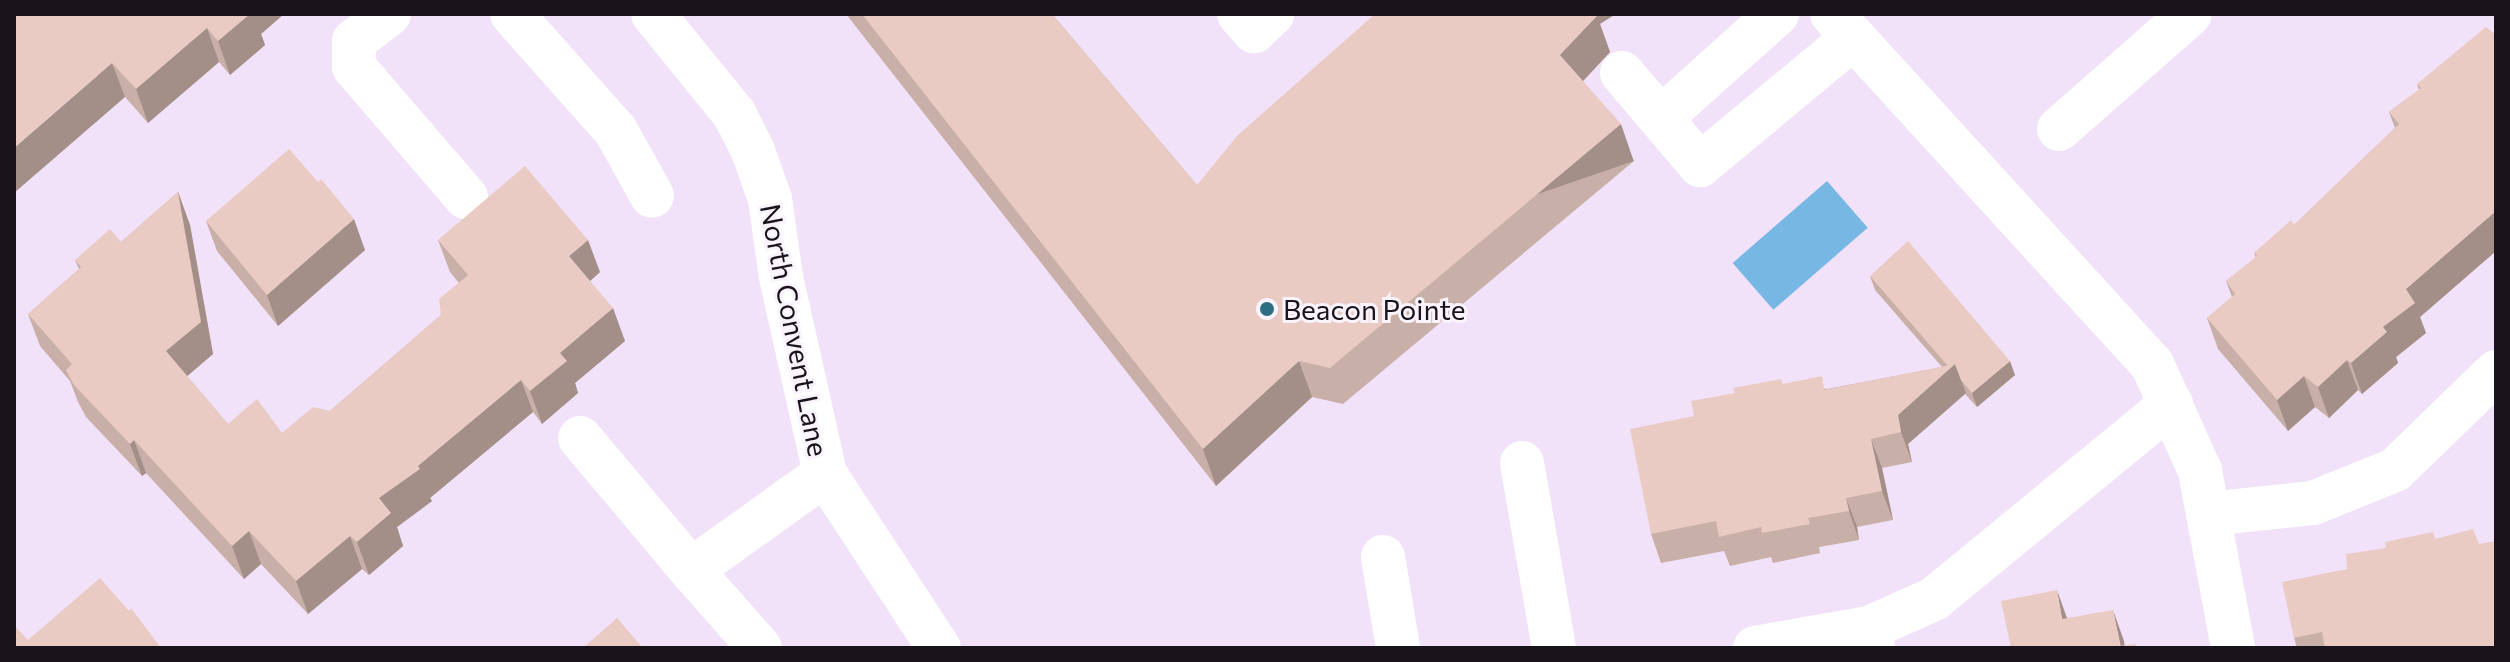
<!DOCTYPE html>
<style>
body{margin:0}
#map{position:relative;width:2510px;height:662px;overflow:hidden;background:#f2e2f9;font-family:Commissioner,sans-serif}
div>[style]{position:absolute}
.water>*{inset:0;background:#77b7e4;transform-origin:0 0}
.minor>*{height:44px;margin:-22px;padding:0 22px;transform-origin:22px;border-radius:22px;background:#fff}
.wall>*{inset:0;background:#c8afa8}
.shaded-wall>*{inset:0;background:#a38e88;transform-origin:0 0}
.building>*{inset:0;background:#e9cbc3}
.dots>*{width:22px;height:22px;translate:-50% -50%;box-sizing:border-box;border:4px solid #f9f3fc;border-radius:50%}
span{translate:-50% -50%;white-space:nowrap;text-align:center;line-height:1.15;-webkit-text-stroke:6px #f9f3fc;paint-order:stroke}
.poi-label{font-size:28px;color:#19131b}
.left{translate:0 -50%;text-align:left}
.street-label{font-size:28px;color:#19131b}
.frame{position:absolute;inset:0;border:16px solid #19131b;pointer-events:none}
</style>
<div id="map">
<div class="water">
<div style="left:1827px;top:181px;width:62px;height:125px;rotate:49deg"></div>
</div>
<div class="minor">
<div style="left:389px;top:14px;width:44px;rotate:142.4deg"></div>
<div style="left:354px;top:41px;width:26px;rotate:90deg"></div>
<div style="left:354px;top:67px;width:172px;rotate:49.3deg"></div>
<div style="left:512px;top:14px;width:157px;rotate:48.4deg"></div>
<div style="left:616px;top:131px;width:74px;rotate:61deg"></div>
<div style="left:653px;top:14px;width:130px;rotate:50.9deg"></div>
<div style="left:735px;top:115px;width:40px;rotate:63.4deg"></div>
<div style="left:753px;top:151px;width:51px;rotate:70.5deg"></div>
<div style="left:770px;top:199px;width:79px;rotate:82deg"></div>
<div style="left:781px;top:277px;width:202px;rotate:77.4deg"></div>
<div style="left:825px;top:474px;width:208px;rotate:56.8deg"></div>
<div style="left:1239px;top:14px;width:23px;rotate:49deg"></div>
<div style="left:1254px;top:31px;width:25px;rotate:-43deg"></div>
<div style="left:1832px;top:14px;width:474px;rotate:47.6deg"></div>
<div style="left:2152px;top:364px;width:117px;rotate:65.8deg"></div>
<div style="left:2200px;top:471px;width:180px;rotate:79.4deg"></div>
<div style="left:1622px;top:73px;width:121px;rotate:49.7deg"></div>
<div style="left:1700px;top:165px;width:199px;rotate:-39.7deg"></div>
<div style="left:1661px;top:118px;width:156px;rotate:-41.9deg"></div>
<div style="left:2059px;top:129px;width:174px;rotate:-41.3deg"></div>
<div style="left:580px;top:438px;width:172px;rotate:49.9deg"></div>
<div style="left:691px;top:570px;width:165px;rotate:-35.6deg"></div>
<div style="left:1522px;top:463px;width:188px;rotate:80.2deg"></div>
<div style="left:2208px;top:514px;width:106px;rotate:-6deg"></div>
<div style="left:2313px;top:503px;width:88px;rotate:-21.9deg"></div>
<div style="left:2395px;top:470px;width:141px;rotate:-44.1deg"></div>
<div style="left:1383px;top:557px;width:92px;rotate:80.6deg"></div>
<div style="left:691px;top:570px;width:104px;rotate:48.5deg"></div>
<div style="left:1755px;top:648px;width:116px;rotate:-10deg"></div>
<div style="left:1873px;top:648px;width:20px;rotate:-101deg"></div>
<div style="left:1869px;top:628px;width:71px;rotate:-24deg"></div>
<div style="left:1934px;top:599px;width:307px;rotate:-39.4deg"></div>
</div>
<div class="wall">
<div style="clip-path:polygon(14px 14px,284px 14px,261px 34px,265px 45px,230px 75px,219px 62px,148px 123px,125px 97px)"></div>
<div style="clip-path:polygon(846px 14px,1052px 14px,1197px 185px,1600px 24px,1610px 52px,1582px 81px,1634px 161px,1343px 404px,1312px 397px,1216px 486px)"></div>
<div style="clip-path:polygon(2496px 35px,2496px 251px,2420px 317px,2426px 333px,2396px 357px,2398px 363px,2362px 394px,2358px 390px,2329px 418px,2315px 407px,2288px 431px,2218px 349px,2207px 318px,2232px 297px,2226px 281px,2256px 258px,2254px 253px,2294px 225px,2395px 128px,2389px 112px,2419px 90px,2417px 84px)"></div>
<div style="clip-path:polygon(318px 182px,365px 250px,278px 326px,217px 251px,206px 221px)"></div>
<div style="clip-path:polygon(178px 192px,190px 225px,213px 354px,187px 376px,228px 424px,282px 433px,330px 411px,441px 315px,459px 283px,450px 272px,438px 240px,600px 272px,590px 281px,625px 341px,575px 383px,578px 393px,542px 424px,533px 412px,430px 498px,432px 501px,397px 527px,403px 546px,369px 575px,362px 569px,308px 614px,261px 564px,244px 579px,146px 473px,142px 476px,86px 417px,78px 402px,70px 381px,40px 346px,28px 314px,79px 269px,75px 260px,121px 242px)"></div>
<div style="clip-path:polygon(1870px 276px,2015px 375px,1977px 407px,1965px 394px,1908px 444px,1912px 462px,1882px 468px,1893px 520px,1857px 527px,1859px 540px,1819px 547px,1820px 553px,1773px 563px,1771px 557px,1730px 566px,1724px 551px,1661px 563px,1651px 534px,1694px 416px,1783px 384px,1827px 389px,1942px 367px,1875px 290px)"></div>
<div style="clip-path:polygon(2436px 539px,2496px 648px,2297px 648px,2294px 638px,2347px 569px,2386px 548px)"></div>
</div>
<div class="shaded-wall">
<div style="clip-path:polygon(250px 14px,284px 14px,261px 34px,265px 45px,230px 75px,218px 41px)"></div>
<div style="clip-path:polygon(1588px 14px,1616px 14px,1600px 24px,1610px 52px,1573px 92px,1560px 55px)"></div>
<div style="clip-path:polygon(207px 28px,219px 62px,148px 123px,136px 89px)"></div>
<div style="clip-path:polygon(112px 63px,125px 97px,14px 193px,14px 148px)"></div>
<div style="left:1621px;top:124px;width:39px;height:380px;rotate:71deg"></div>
<div style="clip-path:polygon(178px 192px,190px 225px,213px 354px,178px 384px,166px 351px)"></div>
<div style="clip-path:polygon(2496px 211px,2496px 251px,2420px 317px,2426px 333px,2396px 357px,2398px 363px,2362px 394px,2351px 363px,2383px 327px,2406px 289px)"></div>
<div style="clip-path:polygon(354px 219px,365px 250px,278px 326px,267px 295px)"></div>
<div style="clip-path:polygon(588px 240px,600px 272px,581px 289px,569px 256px)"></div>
<div style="clip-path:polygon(613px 308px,625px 341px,575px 383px,578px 393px,542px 424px,530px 391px,560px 353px)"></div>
<div style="clip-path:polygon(2347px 360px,2358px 390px,2329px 418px,2318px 387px)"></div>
<div style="clip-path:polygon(1299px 361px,1312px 397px,1216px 486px,1203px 449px)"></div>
<div style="clip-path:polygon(2010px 361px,2015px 375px,1977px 407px,1972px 393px)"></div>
<div style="clip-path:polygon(1955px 364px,1966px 393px,1908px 444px,1912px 462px,1901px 432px,1898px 415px)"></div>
<div style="clip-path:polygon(2304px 376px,2315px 407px,2288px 431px,2277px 400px)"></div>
<div style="clip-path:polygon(521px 380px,533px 412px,430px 498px,432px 501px,397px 527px,403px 546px,369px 575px,357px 542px,379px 498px)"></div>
<div style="clip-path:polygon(1871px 439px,1882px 468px,1893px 520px,1882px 491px)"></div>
<div style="clip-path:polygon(134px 440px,146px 473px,142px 476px,130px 444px)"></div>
<div style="clip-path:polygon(1846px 498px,1857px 527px,1859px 540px,1849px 511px)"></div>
<div style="clip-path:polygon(249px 531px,261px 564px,244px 579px,232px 546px)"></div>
<div style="clip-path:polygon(350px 536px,362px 569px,308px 614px,296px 581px)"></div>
<div style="clip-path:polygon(2057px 590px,2068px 621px,2062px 619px)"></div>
<div style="clip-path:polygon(2113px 610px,2124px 641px,2125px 648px,2121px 648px)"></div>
</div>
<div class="building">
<div style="clip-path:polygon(14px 14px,250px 14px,218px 41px,207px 28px,136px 89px,112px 63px,14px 148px)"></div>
<div style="clip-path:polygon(862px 14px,1052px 14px,1197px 185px,1238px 135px,1375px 14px,1596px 14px,1597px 16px,1560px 55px,1621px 124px,1330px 368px,1299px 361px,1203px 449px)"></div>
<div style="clip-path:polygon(2486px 27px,2496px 35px,2496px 211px,2406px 289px,2415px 303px,2383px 327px,2387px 332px,2351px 363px,2347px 360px,2318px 387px,2304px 376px,2277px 400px,2207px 318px,2235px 294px,2226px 281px,2257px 256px,2254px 253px,2291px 220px,2294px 225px,2399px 124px,2389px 112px,2421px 88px,2417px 84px)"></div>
<div style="clip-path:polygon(289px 149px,318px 182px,321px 179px,354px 219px,267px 295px,206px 221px)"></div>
<div style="clip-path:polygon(525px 166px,588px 240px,569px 256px,613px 308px,560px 353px,567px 361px,530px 391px,521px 380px,418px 466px,420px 469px,379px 498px,391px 513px,357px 542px,350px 536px,296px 581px,249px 531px,232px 546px,134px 440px,130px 444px,74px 385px,66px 370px,72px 364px,28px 314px,81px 267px,75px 260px,110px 229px,121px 242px,178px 192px,201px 322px,166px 351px,228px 424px,257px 399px,282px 433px,313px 407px,330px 411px,441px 315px,439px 299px,468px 275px,438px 240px)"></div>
<div style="clip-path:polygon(1908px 241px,2010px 361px,1972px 393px,1961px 380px,1955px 364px,1948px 366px,1870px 276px)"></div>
<div style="clip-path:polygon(1955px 364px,1898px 415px,1901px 432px,1871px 439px,1882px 491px,1846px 498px,1849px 511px,1808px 518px,1810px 524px,1762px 533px,1761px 527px,1719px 537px,1716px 521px,1651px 534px,1630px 429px,1694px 416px,1691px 401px,1735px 393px,1733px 388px,1781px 379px,1783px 384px,1822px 376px,1824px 390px)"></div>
<div style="clip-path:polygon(2473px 529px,2479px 544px,2496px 541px,2496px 648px,2325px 648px,2322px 632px,2294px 638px,2282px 582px,2347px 569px,2346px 554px,2386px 548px,2385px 542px,2433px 532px,2435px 539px)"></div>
<div style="clip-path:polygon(100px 578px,129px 611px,131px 608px,161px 648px,14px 648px,14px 625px,28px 640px)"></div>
<div style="clip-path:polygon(2057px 590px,2062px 619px,2113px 610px,2120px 646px,2136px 644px,2137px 648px,2011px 648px,2001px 601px)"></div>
<div style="clip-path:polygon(617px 618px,643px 648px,583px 648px)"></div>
</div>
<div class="dots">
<div style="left:1267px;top:309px;background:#2e6e82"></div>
</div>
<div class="poi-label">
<span class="left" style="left:1283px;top:309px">Beacon Pointe</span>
</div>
<div class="street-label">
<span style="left:795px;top:330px;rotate:79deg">North Convent Lane</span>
</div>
<div class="frame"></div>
</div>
